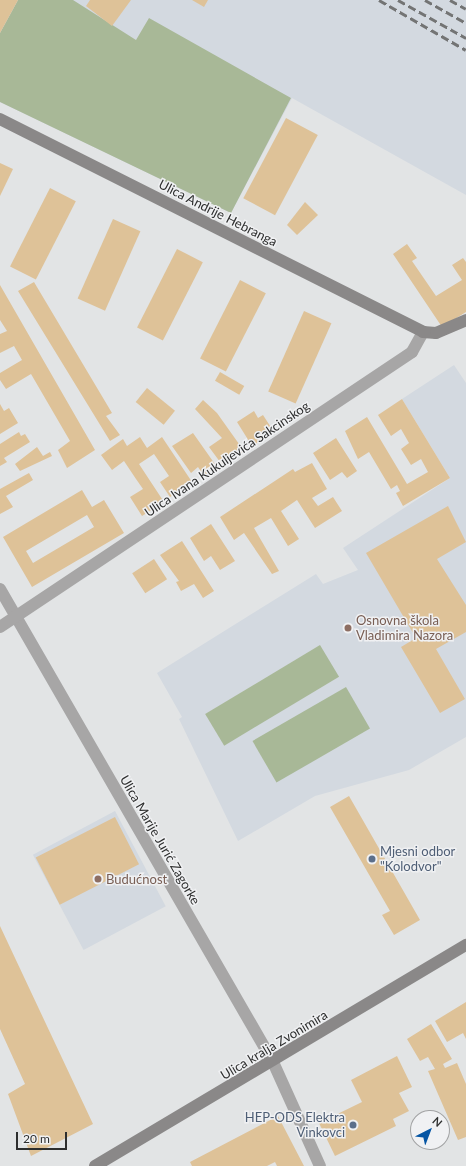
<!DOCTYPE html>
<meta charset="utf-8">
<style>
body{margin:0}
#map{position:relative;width:466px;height:1166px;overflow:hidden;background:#e2e4e5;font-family:Lato,sans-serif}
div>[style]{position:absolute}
.built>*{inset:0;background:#d3d9e0;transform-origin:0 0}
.green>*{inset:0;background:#a8b897;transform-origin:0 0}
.building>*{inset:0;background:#dec298;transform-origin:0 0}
.minor>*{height:12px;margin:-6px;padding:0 6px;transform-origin:6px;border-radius:6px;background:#a7a6a6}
.secondary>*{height:12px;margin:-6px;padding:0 6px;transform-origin:6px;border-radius:6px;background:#8a8888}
.rail>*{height:3px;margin-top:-1.5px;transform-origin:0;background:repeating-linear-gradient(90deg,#737474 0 8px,transparent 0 12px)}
.dots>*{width:11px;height:11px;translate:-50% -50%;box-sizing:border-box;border:2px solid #f0f1f3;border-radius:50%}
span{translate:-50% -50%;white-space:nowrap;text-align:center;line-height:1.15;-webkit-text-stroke:3px #f0f1f3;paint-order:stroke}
.street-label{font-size:13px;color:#2d2e2e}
.education-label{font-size:13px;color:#785e54}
.left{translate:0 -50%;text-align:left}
.service-label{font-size:13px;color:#4e5e75}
.right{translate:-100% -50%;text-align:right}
.north{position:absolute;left:410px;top:1110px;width:40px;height:40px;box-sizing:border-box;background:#f0f1f3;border:1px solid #a2a3a4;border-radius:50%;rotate:42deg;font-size:11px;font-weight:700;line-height:16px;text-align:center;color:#2d2e2e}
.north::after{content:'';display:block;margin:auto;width:14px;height:18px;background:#0555a4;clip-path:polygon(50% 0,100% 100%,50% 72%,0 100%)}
.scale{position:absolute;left:16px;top:1132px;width:51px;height:18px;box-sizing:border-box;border:2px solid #2d2e2e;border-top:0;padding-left:5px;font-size:12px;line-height:14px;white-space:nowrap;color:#2d2e2e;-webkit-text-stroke:3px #f0f1f3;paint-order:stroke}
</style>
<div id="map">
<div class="built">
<div style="clip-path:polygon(0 0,466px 0,466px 195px,292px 98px,231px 213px,0 102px)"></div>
<div style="clip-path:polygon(454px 365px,466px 383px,466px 737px,409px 770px,315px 796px,238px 841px,179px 719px,182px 717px,157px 673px,316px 574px,323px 584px,358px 570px,343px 548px,450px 478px,402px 399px)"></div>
<div style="left:115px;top:811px;width:108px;height:93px;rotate:62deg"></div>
</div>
<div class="green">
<div style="clip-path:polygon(18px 0,73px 0,136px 40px,149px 18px,291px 98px,231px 213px,0 102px,0 33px)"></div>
<div style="left:320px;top:645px;width:37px;height:134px;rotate:59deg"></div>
<div style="left:346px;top:687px;width:48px;height:108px;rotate:60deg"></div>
</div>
<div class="building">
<div style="clip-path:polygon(0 0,18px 0,0 33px)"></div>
<div style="clip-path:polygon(90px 0,131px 0,112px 26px,86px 6px)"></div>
<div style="clip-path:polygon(192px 0,208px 0,204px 7px)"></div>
<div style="left:286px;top:118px;width:36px;height:91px;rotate:28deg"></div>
<div style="clip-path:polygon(0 163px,13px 169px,0 196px)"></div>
<div style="left:50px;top:188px;width:29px;height:88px;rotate:27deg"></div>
<div style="clip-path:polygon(305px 202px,318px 215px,297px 235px,287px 225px)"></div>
<div style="left:113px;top:219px;width:30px;height:87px;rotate:24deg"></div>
<div style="clip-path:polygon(407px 244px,417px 258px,412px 261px,436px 296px,462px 280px,452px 265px,463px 258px,466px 262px,466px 312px,442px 327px,393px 254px)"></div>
<div style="left:177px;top:249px;width:29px;height:88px;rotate:27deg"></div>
<div style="left:240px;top:280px;width:29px;height:88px;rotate:27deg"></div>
<div style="clip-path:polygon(34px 282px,112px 413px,106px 416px,120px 435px,110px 441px,18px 291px)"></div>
<div style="clip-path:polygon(0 285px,95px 450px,67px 468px,58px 450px,70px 441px,31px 374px,6px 389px,0 380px,0 373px,22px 360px,14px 346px,0 353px,0 334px,7px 331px,0 320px)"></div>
<div style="left:304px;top:311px;width:30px;height:88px;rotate:24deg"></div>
<div style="left:220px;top:372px;width:28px;height:10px;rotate:30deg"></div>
<div style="left:147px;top:388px;width:36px;height:18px;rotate:39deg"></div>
<div style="clip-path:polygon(402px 399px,450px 478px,403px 506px,396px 493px,400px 491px,397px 485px,391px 489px,369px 452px,358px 459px,345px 431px,367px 417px,407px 484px,428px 472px,421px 459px,411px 465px,401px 449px,409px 443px,401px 429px,391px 436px,378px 415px)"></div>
<div style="clip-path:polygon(203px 400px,217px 413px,244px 451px,223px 466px,209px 447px,222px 438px,195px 409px)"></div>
<div style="clip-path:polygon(0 404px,4px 411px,9px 408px,18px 423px,0 434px)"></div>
<div style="clip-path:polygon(254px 411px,258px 418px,263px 415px,274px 432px,252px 446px,237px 422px)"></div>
<div style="clip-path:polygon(19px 432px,21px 436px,25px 434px,30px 442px,4px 458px,7px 462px,0 466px,0 444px)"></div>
<div style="clip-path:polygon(193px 433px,217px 467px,204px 476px,198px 467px,191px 473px,172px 446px)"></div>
<div style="clip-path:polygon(140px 437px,147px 448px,162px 437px,192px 482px,170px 497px,160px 482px,169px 476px,154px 454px,139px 464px,164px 502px,142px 516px,130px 497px,143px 489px,136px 479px,124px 461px,112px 470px,101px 455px,123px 439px,127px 446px)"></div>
<div style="clip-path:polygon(336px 438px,357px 471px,347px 478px,342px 472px,330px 480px,313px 453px)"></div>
<div style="clip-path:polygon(37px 447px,43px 456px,50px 452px,52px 456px,20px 471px,15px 464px)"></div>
<div style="clip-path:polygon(312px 463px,327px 489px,312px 498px,318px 506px,333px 497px,342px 511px,315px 528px,297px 500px,281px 511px,299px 539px,288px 546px,271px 518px,254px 528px,279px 571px,272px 574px,244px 533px,234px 540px,220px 517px,293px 469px,295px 472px)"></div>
<div style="clip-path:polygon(29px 473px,33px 480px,6px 496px,13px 507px,0 514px,0 489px)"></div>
<div style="clip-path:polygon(evenodd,82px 490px,92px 507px,104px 500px,124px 533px,32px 587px,3px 537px,82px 490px,87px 515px,94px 527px,33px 563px,26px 551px,87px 515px)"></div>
<div style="clip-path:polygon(448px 506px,466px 542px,437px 559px,466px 605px,466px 632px,436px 649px,465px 699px,440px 713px,401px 647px,416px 638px,366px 553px)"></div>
<div style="clip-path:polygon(211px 524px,235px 561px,220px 570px,211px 556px,204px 561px,190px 538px)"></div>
<div style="clip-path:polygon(182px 541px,214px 591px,203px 598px,194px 584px,181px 591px,176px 582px,179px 581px,160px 555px)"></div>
<div style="left:154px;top:559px;width:24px;height:26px;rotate:57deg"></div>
<div style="clip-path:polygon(349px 796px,420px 920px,394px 935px,382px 915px,390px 911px,330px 807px)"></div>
<div style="left:115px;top:817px;width:53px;height:89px;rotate:63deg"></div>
<div style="clip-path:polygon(0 926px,93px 1124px,31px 1156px,8px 1094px,25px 1084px,0 1029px)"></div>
<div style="clip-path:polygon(466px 1002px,466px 1039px,463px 1033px,447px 1042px,435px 1021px)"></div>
<div style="clip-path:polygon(431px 1024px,452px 1059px,443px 1064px,445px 1068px,457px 1063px,466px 1084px,466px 1137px,458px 1140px,428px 1071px,435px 1069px,428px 1057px,420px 1061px,407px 1039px)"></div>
<div style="clip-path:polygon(397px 1056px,412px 1087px,399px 1093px,409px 1111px,393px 1119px,396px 1126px,335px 1156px,319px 1123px,362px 1102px,351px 1080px)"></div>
<div style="clip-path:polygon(278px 1116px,304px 1166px,277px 1166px,275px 1162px,267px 1166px,192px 1166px,190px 1162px)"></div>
</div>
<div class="minor">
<div style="left:0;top:589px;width:546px;rotate:60.01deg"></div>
<div style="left:273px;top:1062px;width:114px;rotate:65.7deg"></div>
<div style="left:0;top:627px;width:495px;rotate:-33.7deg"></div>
<div style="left:412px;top:352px;width:23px;rotate:-61deg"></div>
</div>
<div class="secondary">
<div style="left:0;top:119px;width:474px;rotate:26.7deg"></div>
<div style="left:423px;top:332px;width:13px;rotate:4deg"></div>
<div style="left:436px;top:333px;width:33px;rotate:-23deg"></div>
<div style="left:95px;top:1166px;width:432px;rotate:-30.8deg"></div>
</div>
<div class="rail">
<div style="left:379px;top:0;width:100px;rotate:29.9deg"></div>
<div style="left:398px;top:0;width:78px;rotate:29.2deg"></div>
<div style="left:425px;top:0;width:47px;rotate:29.3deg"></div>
<div style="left:450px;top:0;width:18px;rotate:29deg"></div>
</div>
<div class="dots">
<div style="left:348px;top:628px;background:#8d6e63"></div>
<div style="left:372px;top:859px;background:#5c6f8a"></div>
<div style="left:98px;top:879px;background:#8d6e63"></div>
<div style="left:353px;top:1125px;background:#5c6f8a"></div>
</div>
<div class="street-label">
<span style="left:218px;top:213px;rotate:27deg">Ulica Andrije Hebranga</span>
<span style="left:227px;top:459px;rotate:-34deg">Ulica Ivana Kukuljevića Sakcinskog</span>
<span style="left:160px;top:840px;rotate:60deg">Ulica Marije Jurić Zagorke</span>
<span style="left:274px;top:1045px;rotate:-31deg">Ulica kralja Zvonimira</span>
</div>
<div class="education-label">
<span class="left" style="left:356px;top:628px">Osnovna škola<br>Vladimira Nazora</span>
<span class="left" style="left:106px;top:879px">Budućnost</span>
</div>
<div class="service-label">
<span class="left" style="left:380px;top:859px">Mjesni odbor<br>"Kolodvor"</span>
<span class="right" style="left:345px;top:1125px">HEP-ODS Elektra<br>Vinkovci</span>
</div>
<div class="north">N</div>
<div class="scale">20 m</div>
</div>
